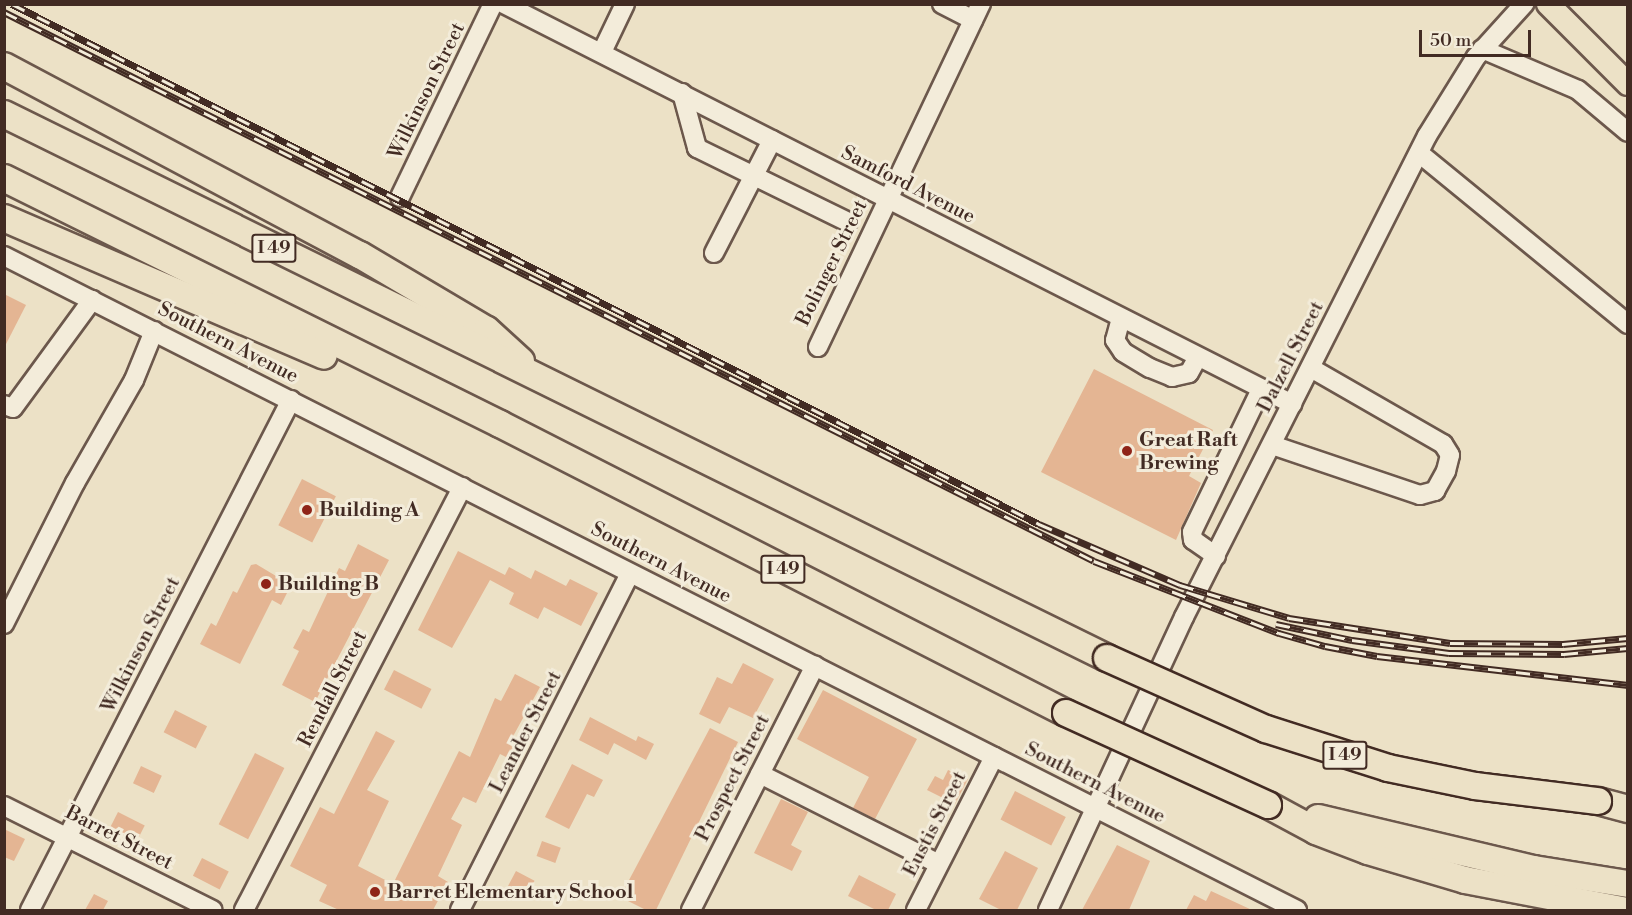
<!DOCTYPE html>
<style>
body{margin:0}
#map{position:relative;width:1632px;height:915px;overflow:hidden;background:#ece1c6;font-family:"Libre Bodoni",serif}
div>[style]{position:absolute}
.building>*{inset:0;background:#e4b593;transform-origin:0 0}
.roads{filter:drop-shadow(2px 0 #6c584c) drop-shadow(-2px 0 #6c584c) drop-shadow(0 2px #6c584c) drop-shadow(0 -2px #6c584c)}
.minor>*{height:18px;margin:-9px;padding:0 9px;transform-origin:9px;border-radius:9px;background:#f3ecda}
.major>*{height:22px;margin:-11px;padding:0 11px;transform-origin:11px;border-radius:11px;background:#ece1c6}
.highway>*{height:26px;margin:-13px;padding:0 13px;transform-origin:13px;border-radius:13px;background:#ece1c6}
.rail>*{height:7px;margin-top:-3.5px;transform-origin:0;background:repeating-linear-gradient(90deg,#f3ecda 0 14px,#422b23 0 28px);box-sizing:border-box;border-block:2px solid #422b23}
.bridges{filter:drop-shadow(2px 0 #422b23) drop-shadow(-2px 0 #422b23) drop-shadow(0 2px #422b23) drop-shadow(0 -2px #422b23)}
.highway-bridge>*{height:26px;margin:-13px;padding:0 13px;transform-origin:13px;border-radius:13px;background:#ece1c6}
.dots>*{width:16px;height:16px;translate:-50% -50%;box-sizing:border-box;border:3px solid #f3ecda;border-radius:50%}
span{translate:-50% -50%;white-space:nowrap;text-align:center;line-height:1.15;-webkit-text-stroke:6px #f3ecda;paint-order:stroke}
.shield-label span{padding:2px 4px;background:#f3ecda;border:2px solid;border-radius:4px;-webkit-text-stroke-width:0}
.shield-label{font-size:18px;color:#422b23;font-weight:700}
.street-label{font-size:20px;color:#422b23}
.poi-label{font-size:20px;color:#422b23;font-weight:700}
.left{translate:0 -50%;text-align:left}
.frame{position:absolute;inset:0;border:6px solid #422b23;pointer-events:none}
.scale{position:absolute;left:1419px;top:30px;width:112px;height:27px;box-sizing:border-box;border:3px solid #422b23;border-top:0;padding-left:8px;font-size:18px;line-height:21px;white-space:nowrap;color:#422b23;-webkit-text-stroke:4px #f3ecda;paint-order:stroke}
</style>
<div id="map">
<div class="building">
<div style="clip-path:polygon(4px 294px,26px 305px,4px 348px)"></div>
<div style="clip-path:polygon(1094px 369px,1213px 430px,1189px 476px,1201px 483px,1176px 540px,1041px 472px)"></div>
<div style="left:302px;top:479px;width:38px;height:52px;rotate:27deg"></div>
<div style="clip-path:polygon(358px 544px,389px 560px,315px 702px,282px 685px,299px 651px,293px 648px,303px 629px,309px 632px,339px 568px,345px 571px)"></div>
<div style="clip-path:polygon(458px 551px,505px 575px,509px 567px,531px 579px,535px 570px,566px 586px,570px 579px,598px 593px,581px 626px,544px 607px,538px 619px,509px 604px,514px 593px,490px 580px,452px 648px,418px 630px)"></div>
<div style="clip-path:polygon(256px 564px,291px 585px,281px 605px,272px 600px,240px 664px,200px 644px,211px 623px,216px 626px,233px 591px,237px 593px,251px 565px)"></div>
<div style="clip-path:polygon(743px 663px,774px 679px,753px 718px,729px 707px,720px 724px,699px 714px,717px 677px,732px 684px)"></div>
<div style="left:394px;top:670px;width:42px;height:22px;rotate:27deg"></div>
<div style="clip-path:polygon(515px 674px,540px 687px,511px 740px,516px 743px,508px 758px,500px 754px,476px 803px,463px 797px,451px 819px,462px 825px,438px 876px,448px 882px,433px 910px,339px 910px,319px 901px,327px 885px,290px 866px,320px 807px,334px 814px,376px 731px,395px 741px,367px 790px,389px 801px,358px 866px,393px 884px,459px 751px,470px 757px,495px 698px,501px 701px)"></div>
<div style="clip-path:polygon(823px 690px,917px 739px,875px 819px,853px 808px,869px 777px,797px 739px)"></div>
<div style="left:175px;top:710px;width:36px;height:25px;rotate:27deg"></div>
<div style="clip-path:polygon(590px 717px,636px 741px,638px 736px,654px 744px,646px 760px,614px 743px,608px 755px,579px 740px)"></div>
<div style="clip-path:polygon(710px 728px,738px 742px,656px 910px,646px 910px,620px 897px)"></div>
<div style="left:255px;top:753px;width:33px;height:80px;rotate:27deg"></div>
<div style="clip-path:polygon(572px 764px,603px 780px,594px 797px,587px 794px,569px 829px,545px 817px)"></div>
<div style="left:141px;top:766px;width:23px;height:19px;rotate:25deg"></div>
<div style="clip-path:polygon(948px 770px,968px 779px,955px 804px,927px 790px,935px 776px,943px 780px)"></div>
<div style="left:1015px;top:791px;width:57px;height:32px;rotate:27deg"></div>
<div style="clip-path:polygon(781px 799px,808px 812px,791px 845px,802px 851px,792px 871px,754px 853px)"></div>
<div style="left:118px;top:812px;width:30px;height:19px;rotate:27deg"></div>
<div style="clip-path:polygon(4px 829px,25px 839px,14px 861px,4px 857px)"></div>
<div style="left:542px;top:841px;width:20px;height:16px;rotate:20deg"></div>
<div style="clip-path:polygon(1117px 845px,1150px 861px,1129px 910px,1082px 910px)"></div>
<div style="clip-path:polygon(1005px 851px,1038px 868px,1017px 910px,1001px 910px,979px 899px)"></div>
<div style="left:202px;top:858px;width:30px;height:20px;rotate:27deg"></div>
<div style="left:516px;top:871px;width:21px;height:20px;rotate:28deg"></div>
<div style="clip-path:polygon(859px 875px,896px 894px,888px 910px,876px 910px,848px 896px)"></div>
<div style="clip-path:polygon(1211px 891px,1252px 910px,1186px 910px,1194px 895px,1206px 901px)"></div>
<div style="clip-path:polygon(94px 894px,108px 901px,103px 910px,85px 910px)"></div>
</div>
<div class="roads">
<div class="minor">
<div style="left:504px;top:4px;width:884px;rotate:26.91deg"></div>
<div style="left:942px;top:4px;width:35px;rotate:27deg"></div>
<div style="left:1482px;top:49px;width:104px;rotate:23.1deg"></div>
<div style="left:1578px;top:90px;width:65px;rotate:40deg"></div>
<div style="left:602px;top:52px;width:53px;rotate:-64.4deg"></div>
<div style="left:682px;top:93px;width:57px;rotate:74.7deg"></div>
<div style="left:697px;top:148px;width:168px;rotate:26.1deg"></div>
<div style="left:1419px;top:153px;width:270px;rotate:39.3deg"></div>
<div style="left:400px;top:197px;width:214px;rotate:-64.3deg"></div>
<div style="left:714px;top:253px;width:127px;rotate:-62.8deg"></div>
<div style="left:4px;top:256px;width:1449px;rotate:26.83deg"></div>
<div style="left:1121px;top:318px;width:23px;rotate:105deg"></div>
<div style="left:1115px;top:340px;width:14px;rotate:56deg"></div>
<div style="left:1123px;top:352px;width:31px;rotate:31deg"></div>
<div style="left:1150px;top:368px;width:24px;rotate:22deg"></div>
<div style="left:1172px;top:377px;width:17px;rotate:-13deg"></div>
<div style="left:1189px;top:373px;width:18px;rotate:-61deg"></div>
<div style="left:818px;top:347px;width:380px;rotate:-64.6deg"></div>
<div style="left:4px;top:405px;width:9px;rotate:18deg"></div>
<div style="left:13px;top:408px;width:134px;rotate:-53.8deg"></div>
<div style="left:1272px;top:445px;width:156px;rotate:18.7deg"></div>
<div style="left:1420px;top:495px;width:16px;rotate:-15deg"></div>
<div style="left:1435px;top:491px;width:23px;rotate:-61deg"></div>
<div style="left:1446px;top:471px;width:16px;rotate:-76deg"></div>
<div style="left:1450px;top:455px;width:13px;rotate:-122deg"></div>
<div style="left:1443px;top:444px;width:152px;rotate:-150.1deg"></div>
<div style="left:1216px;top:556px;width:28px;rotate:-145deg"></div>
<div style="left:1193px;top:540px;width:8px;rotate:-97deg"></div>
<div style="left:1192px;top:532px;width:159px;rotate:-64.2deg"></div>
<div style="left:4px;top:624px;width:158px;rotate:-63.3deg"></div>
<div style="left:75px;top:483px;width:119px;rotate:-60.2deg"></div>
<div style="left:134px;top:380px;width:53px;rotate:-67.8deg"></div>
<div style="left:760px;top:774px;width:200px;rotate:26.7deg"></div>
<div style="left:4px;top:806px;width:233px;rotate:26.5deg"></div>
<div style="left:30px;top:910px;width:573px;rotate:-62.9deg"></div>
<div style="left:244px;top:910px;width:476px;rotate:-62.7deg"></div>
<div style="left:460px;top:910px;width:377px;rotate:-63.2deg"></div>
<div style="left:691px;top:910px;width:274px;rotate:-63.1deg"></div>
<div style="left:916px;top:910px;width:172px;rotate:-63deg"></div>
<div style="left:1048px;top:910px;width:323px;rotate:-65.1deg"></div>
<div style="left:1184px;top:617px;width:539px;rotate:-63.2deg"></div>
<div style="left:1427px;top:136px;width:93px;rotate:-58.2deg"></div>
<div style="left:1476px;top:57px;width:72px;rotate:-47.8deg"></div>
</div>
<div class="major">
<div style="left:1548px;top:4px;width:113px;rotate:45deg"></div>
</div>
<div class="highway">
<div style="left:4px;top:66px;width:403px;rotate:28deg"></div>
<div style="left:360px;top:255px;width:147px;rotate:30.6deg"></div>
<div style="left:487px;top:330px;width:46px;rotate:42.4deg"></div>
<div style="left:4px;top:114px;width:1230px;rotate:26.25deg"></div>
<div style="left:4px;top:178px;width:554px;rotate:26.38deg"></div>
<div style="left:500px;top:424px;width:636px;rotate:27.05deg"></div>
<div style="left:4px;top:218px;width:348px;rotate:23.3deg"></div>
<div style="left:1598px;top:801px;width:31px;rotate:15deg"></div>
<div style="left:1268px;top:805px;width:55px;rotate:28.4deg"></div>
<div style="left:1316px;top:831px;width:56px;rotate:21deg"></div>
<div style="left:1368px;top:851px;width:101px;rotate:16.6deg"></div>
<div style="left:1465px;top:880px;width:161px;rotate:10.8deg"></div>
<div style="left:1318px;top:818px;width:222px;rotate:13.3deg"></div>
<div style="left:1534px;top:869px;width:95px;rotate:9.1deg"></div>
</div>
</div>
<div class="rail">
<div style="left:12px;top:4px;width:1151px;rotate:26.85deg"></div>
<div style="left:1039px;top:524px;width:154px;rotate:23.4deg"></div>
<div style="left:1180px;top:585px;width:114px;rotate:16.8deg"></div>
<div style="left:1289px;top:618px;width:163px;rotate:8.8deg"></div>
<div style="left:1450px;top:643px;width:113px;rotate:0.5deg"></div>
<div style="left:1563px;top:644px;width:65px;rotate:-5.3deg"></div>
<div style="left:4px;top:12px;width:1220px;rotate:26.73deg"></div>
<div style="left:1094px;top:561px;width:199px;rotate:21.3deg"></div>
<div style="left:1279px;top:633px;width:48px;rotate:15.8deg"></div>
<div style="left:1325px;top:646px;width:53px;rotate:10.9deg"></div>
<div style="left:1377px;top:656px;width:253px;rotate:6.6deg"></div>
<div style="left:1276px;top:624px;width:78px;rotate:11.9deg"></div>
<div style="left:1352px;top:640px;width:98px;rotate:7.6deg"></div>
<div style="left:1449px;top:653px;width:115px;rotate:0.5deg"></div>
<div style="left:1564px;top:654px;width:64px;rotate:-5.4deg"></div>
</div>
<div class="bridges">
<div class="highway-bridge">
<div style="left:1107px;top:658px;width:174px;rotate:24.1deg"></div>
<div style="left:1266px;top:729px;width:128px;rotate:17.7deg"></div>
<div style="left:1388px;top:768px;width:89px;rotate:11.7deg"></div>
<div style="left:1475px;top:786px;width:124px;rotate:7deg"></div>
<div style="left:1066px;top:713px;width:222px;rotate:24.5deg"></div>
</div>
</div>
<div class="dots">
<div style="left:1127px;top:451px;background:#8f2418"></div>
<div style="left:307px;top:510px;background:#8f2418"></div>
<div style="left:266px;top:584px;background:#8f2418"></div>
<div style="left:375px;top:892px;background:#8f2418"></div>
</div>
<div class="shield-label">
<span style="left:274px;top:248px">I 49</span>
<span style="left:783px;top:569px">I 49</span>
<span style="left:1345px;top:755px">I 49</span>
</div>
<div class="street-label">
<span style="left:427px;top:91px;rotate:-64deg">Wilkinson Street</span>
<span style="left:908px;top:185px;rotate:27deg">Samford Avenue</span>
<span style="left:832px;top:263px;rotate:-64deg">Bolinger Street</span>
<span style="left:228px;top:343px;rotate:27deg">Southern Avenue</span>
<span style="left:1291px;top:357px;rotate:-63deg">Dalzell Street</span>
<span style="left:661px;top:563px;rotate:27deg">Southern Avenue</span>
<span style="left:141px;top:645px;rotate:-63deg">Wilkinson Street</span>
<span style="left:333px;top:689px;rotate:-63deg">Rendall Street</span>
<span style="left:526px;top:732px;rotate:-63deg">Leander Street</span>
<span style="left:733px;top:778px;rotate:-63deg">Prospect Street</span>
<span style="left:1095px;top:783px;rotate:27deg">Southern Avenue</span>
<span style="left:935px;top:824px;rotate:-63deg">Eustis Street</span>
<span style="left:119px;top:838px;rotate:27deg">Barret Street</span>
</div>
<div class="poi-label">
<span class="left" style="left:1139px;top:452px">Great Raft<br>Brewing</span>
<span class="left" style="left:319px;top:510px">Building A</span>
<span class="left" style="left:278px;top:584px">Building B</span>
<span class="left" style="left:387px;top:892px">Barret Elementary School</span>
</div>
<div class="frame"></div>
<div class="scale">50 m</div>
</div>
